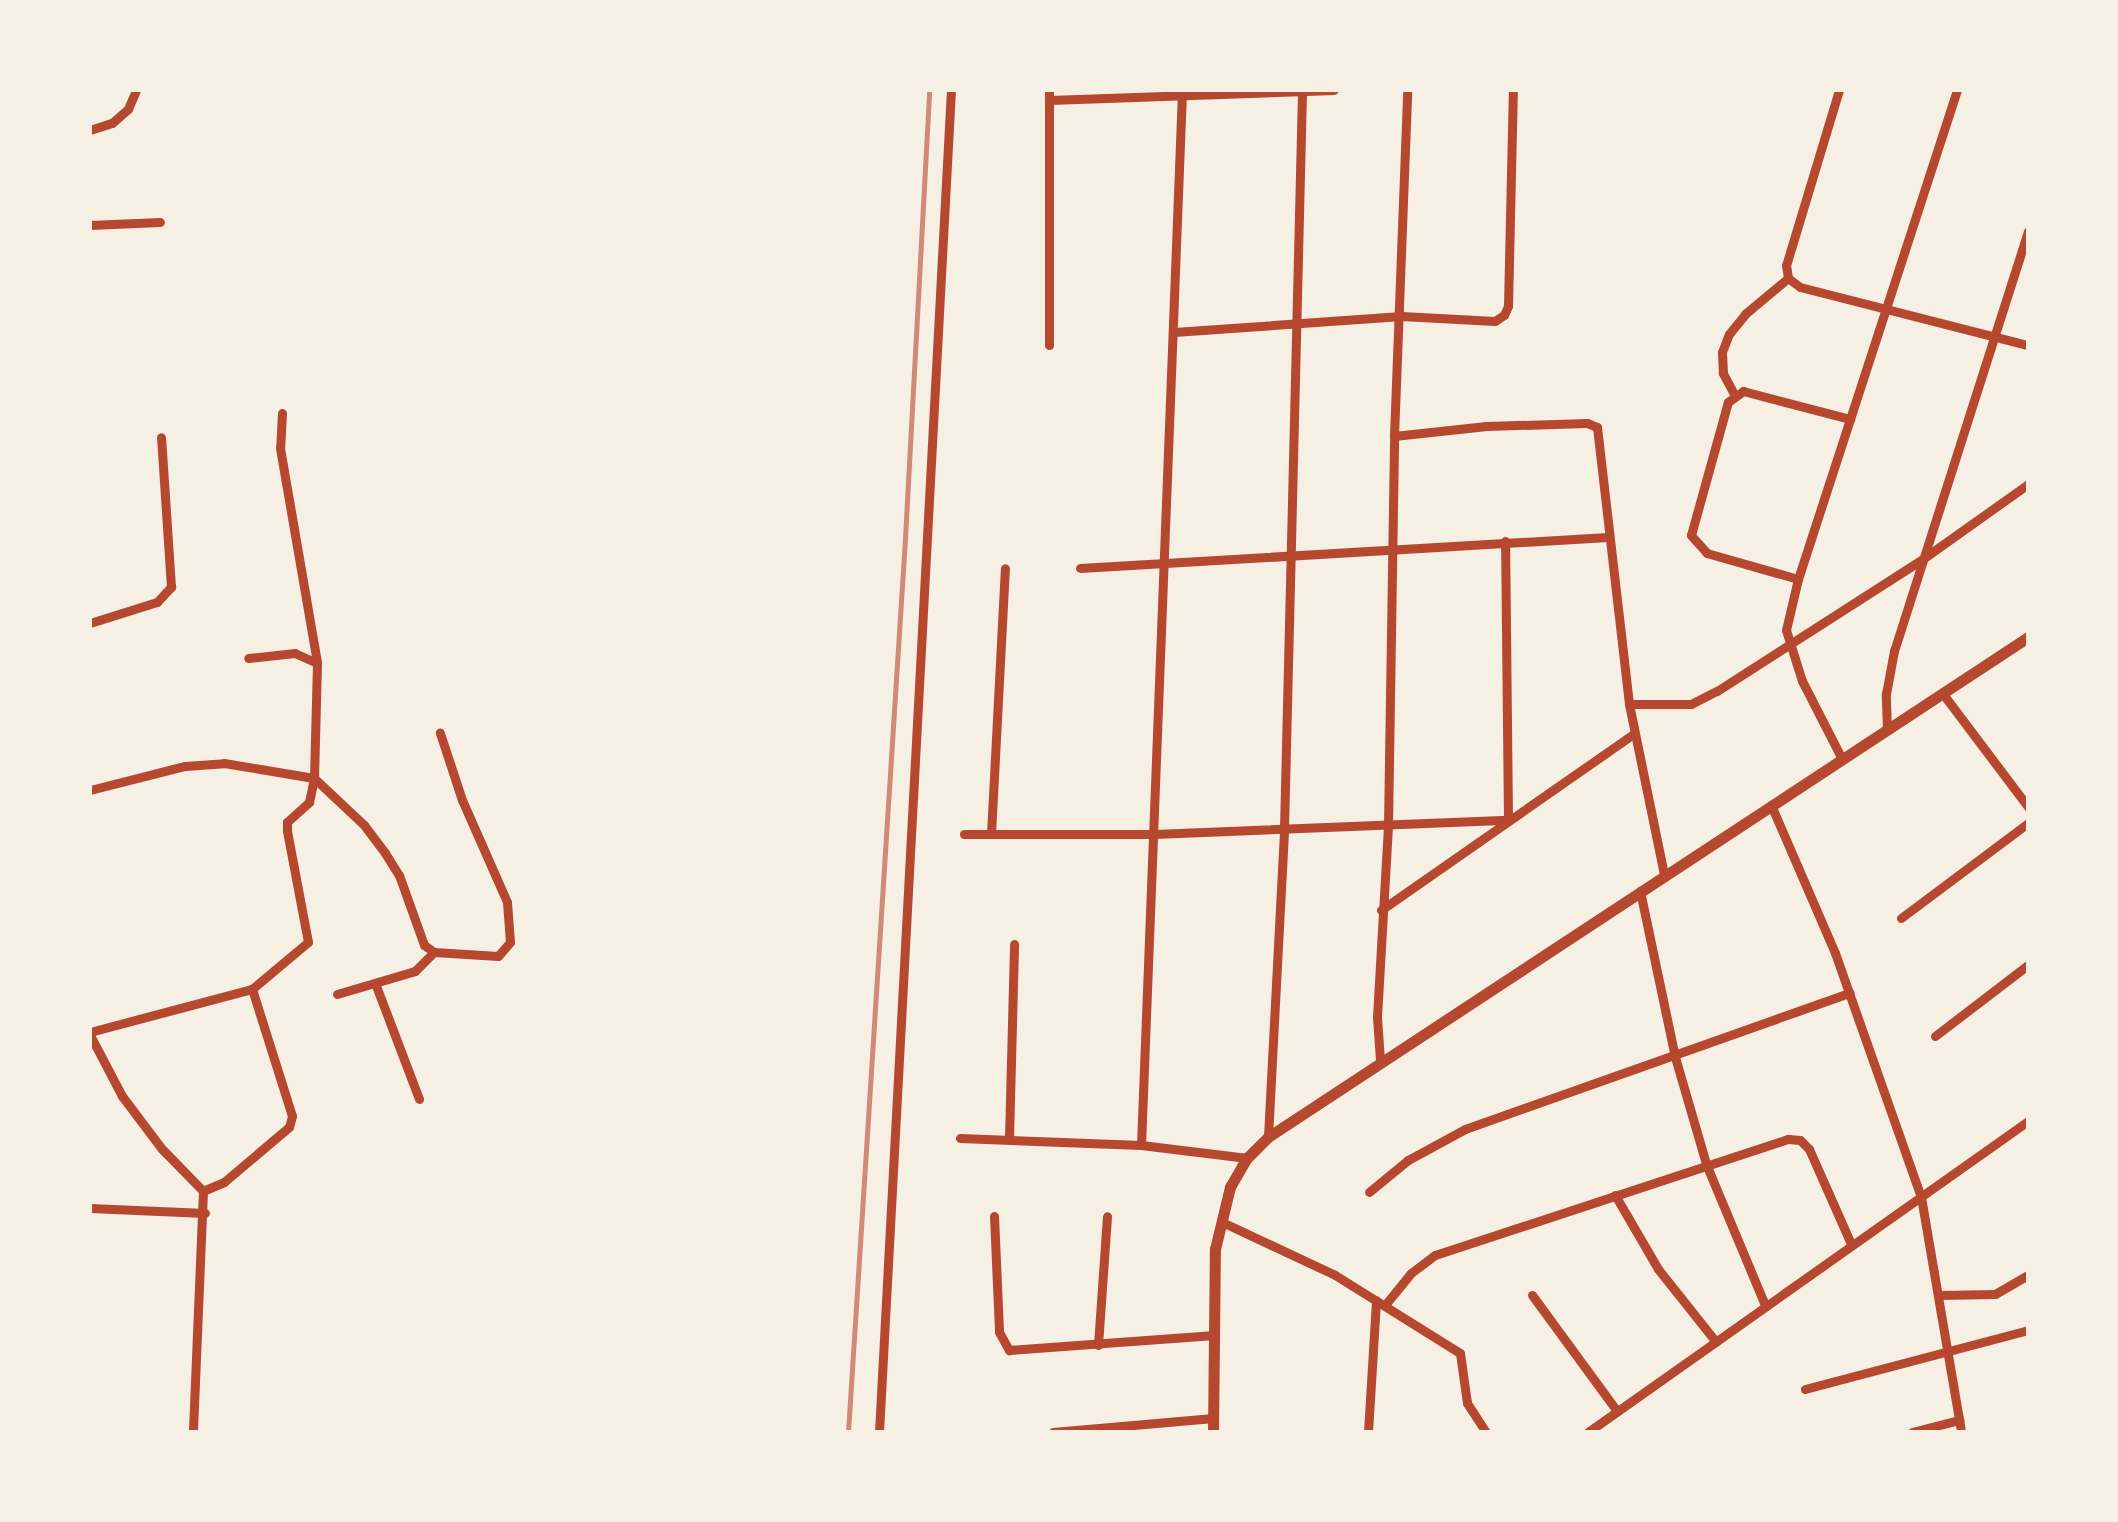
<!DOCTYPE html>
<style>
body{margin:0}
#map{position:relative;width:2118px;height:1522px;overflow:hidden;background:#f6efe4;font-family:Merriweather,serif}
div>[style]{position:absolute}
.minor>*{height:9px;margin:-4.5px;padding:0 4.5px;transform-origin:4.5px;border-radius:4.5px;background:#b5482f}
.tertiary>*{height:11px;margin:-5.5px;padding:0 5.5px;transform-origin:5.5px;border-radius:5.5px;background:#b5482f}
.rail>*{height:5px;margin:-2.5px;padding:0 2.5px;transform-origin:2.5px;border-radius:2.5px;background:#cf8b77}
span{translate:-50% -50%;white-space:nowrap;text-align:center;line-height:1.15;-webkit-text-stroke:8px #f6efe4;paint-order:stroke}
.frame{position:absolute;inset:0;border:92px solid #f6efe4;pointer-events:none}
</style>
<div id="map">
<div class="minor">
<div style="left:1049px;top:90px;width:255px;rotate:90deg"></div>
<div style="left:1839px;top:90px;width:183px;rotate:106.8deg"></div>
<div style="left:1786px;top:265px;width:13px;rotate:81deg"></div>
<div style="left:1788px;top:278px;width:15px;rotate:37deg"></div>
<div style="left:1800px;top:287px;width:235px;rotate:14.3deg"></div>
<div style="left:1049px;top:100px;width:285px;rotate:-2deg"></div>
<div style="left:90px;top:130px;width:23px;rotate:-18deg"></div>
<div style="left:112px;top:123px;width:21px;rotate:-41deg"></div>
<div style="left:128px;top:109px;width:21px;rotate:-67deg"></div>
<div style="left:90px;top:225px;width:70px;rotate:-2.5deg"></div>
<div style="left:1174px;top:332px;width:228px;rotate:-4deg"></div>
<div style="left:1401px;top:316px;width:94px;rotate:3deg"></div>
<div style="left:1495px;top:321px;width:11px;rotate:-34deg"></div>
<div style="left:1504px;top:315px;width:10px;rotate:-66deg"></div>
<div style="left:1508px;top:306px;width:216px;rotate:-88.7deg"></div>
<div style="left:1734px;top:394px;width:24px;rotate:-118deg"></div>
<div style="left:1723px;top:373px;width:21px;rotate:-93deg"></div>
<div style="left:1722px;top:352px;width:19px;rotate:-69deg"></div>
<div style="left:1729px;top:334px;width:26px;rotate:-51deg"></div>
<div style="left:1745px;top:314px;width:56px;rotate:-39.9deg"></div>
<div style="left:282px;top:413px;width:35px;rotate:93deg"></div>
<div style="left:280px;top:448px;width:218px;rotate:80.2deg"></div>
<div style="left:1394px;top:436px;width:93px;rotate:-6.2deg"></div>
<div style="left:1486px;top:426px;width:101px;rotate:-1.7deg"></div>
<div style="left:1587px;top:423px;width:11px;rotate:22deg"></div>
<div style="left:1597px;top:427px;width:279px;rotate:83.4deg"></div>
<div style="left:1629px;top:704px;width:174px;rotate:78.4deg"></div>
<div style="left:1080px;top:568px;width:529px;rotate:-3.36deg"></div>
<div style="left:1798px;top:579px;width:95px;rotate:-164.1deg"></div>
<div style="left:1707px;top:553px;width:24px;rotate:-132deg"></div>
<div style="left:1691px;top:535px;width:138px;rotate:-74.5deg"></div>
<div style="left:1728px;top:402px;width:19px;rotate:-36deg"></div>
<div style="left:1743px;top:391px;width:111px;rotate:14.7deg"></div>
<div style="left:90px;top:623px;width:70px;rotate:-17.4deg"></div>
<div style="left:157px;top:602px;width:21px;rotate:-47deg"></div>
<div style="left:171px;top:587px;width:150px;rotate:-93.8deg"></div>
<div style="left:1943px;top:694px;width:141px;rotate:53deg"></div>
<div style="left:1629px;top:704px;width:62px"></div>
<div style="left:1691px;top:704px;width:29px;rotate:-27deg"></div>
<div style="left:1717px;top:691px;width:246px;rotate:-32.7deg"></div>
<div style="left:1924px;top:558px;width:128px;rotate:-35.4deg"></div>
<div style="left:1887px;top:730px;width:36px;rotate:-92deg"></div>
<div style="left:1886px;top:694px;width:44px;rotate:-79.5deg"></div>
<div style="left:1894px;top:651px;width:441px;rotate:-72.3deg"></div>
<div style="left:1842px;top:759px;width:88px;rotate:-117.1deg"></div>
<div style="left:1802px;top:681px;width:53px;rotate:-107.4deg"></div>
<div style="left:1786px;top:630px;width:52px;rotate:-76.8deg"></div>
<div style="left:1798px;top:579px;width:514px;rotate:-71.99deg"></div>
<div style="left:314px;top:778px;width:69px;rotate:43.2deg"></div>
<div style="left:364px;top:825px;width:35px;rotate:53deg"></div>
<div style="left:385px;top:853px;width:26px;rotate:58deg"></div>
<div style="left:399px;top:875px;width:74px;rotate:70.3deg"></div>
<div style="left:424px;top:945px;width:12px;rotate:35deg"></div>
<div style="left:434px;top:952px;width:64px;rotate:3.6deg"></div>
<div style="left:498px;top:956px;width:18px;rotate:-49deg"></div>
<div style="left:510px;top:942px;width:40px;rotate:-94.3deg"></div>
<div style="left:507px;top:902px;width:111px;rotate:-113.8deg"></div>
<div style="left:462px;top:800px;width:71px;rotate:-108.2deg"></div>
<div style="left:90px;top:790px;width:98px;rotate:-14.2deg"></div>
<div style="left:185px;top:766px;width:39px;rotate:-4deg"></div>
<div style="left:224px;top:763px;width:91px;rotate:9.5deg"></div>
<div style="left:314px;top:778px;width:115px;rotate:-88.5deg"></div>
<div style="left:317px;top:663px;width:24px;rotate:-156deg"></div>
<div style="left:295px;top:653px;width:47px;rotate:173.9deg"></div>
<div style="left:1771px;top:805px;width:161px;rotate:66.6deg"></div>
<div style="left:1835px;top:953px;width:259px;rotate:70.6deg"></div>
<div style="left:1921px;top:1197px;width:238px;rotate:80.3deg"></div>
<div style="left:964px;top:834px;width:190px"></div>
<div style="left:1154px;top:834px;width:354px;rotate:-2.3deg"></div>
<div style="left:1508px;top:820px;width:279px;rotate:-90.6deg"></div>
<div style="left:991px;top:834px;width:266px;rotate:-87deg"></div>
<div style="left:1640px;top:891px;width:170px;rotate:78.1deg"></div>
<div style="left:1675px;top:1057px;width:111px;rotate:73.8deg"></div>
<div style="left:1706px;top:1164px;width:153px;rotate:67.3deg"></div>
<div style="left:1381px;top:910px;width:307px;rotate:-34.9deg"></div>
<div style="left:1901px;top:918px;width:159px;rotate:-36.8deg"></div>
<div style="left:375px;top:983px;width:124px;rotate:69.2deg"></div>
<div style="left:252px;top:989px;width:73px;rotate:-40deg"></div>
<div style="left:308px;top:942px;width:113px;rotate:-100.7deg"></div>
<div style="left:287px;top:831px;width:9px;rotate:-90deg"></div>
<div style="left:287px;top:822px;width:30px;rotate:-42deg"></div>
<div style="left:309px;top:802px;width:25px;rotate:-78deg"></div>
<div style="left:337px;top:994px;width:81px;rotate:-16.4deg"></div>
<div style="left:415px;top:971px;width:27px;rotate:-45deg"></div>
<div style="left:90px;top:1032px;width:168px;rotate:-14.9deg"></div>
<div style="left:252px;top:989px;width:133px;rotate:72.5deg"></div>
<div style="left:292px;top:1116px;width:11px;rotate:105deg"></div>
<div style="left:289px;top:1127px;width:85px;rotate:139.8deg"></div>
<div style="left:224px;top:1182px;width:23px;rotate:157deg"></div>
<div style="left:90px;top:1035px;width:69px;rotate:62.3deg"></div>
<div style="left:122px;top:1096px;width:66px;rotate:53deg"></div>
<div style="left:162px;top:1149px;width:59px;rotate:45.7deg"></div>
<div style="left:203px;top:1191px;width:241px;rotate:92.4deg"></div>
<div style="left:1935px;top:1036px;width:117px;rotate:-37.4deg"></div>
<div style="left:1380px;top:1060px;width:43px;rotate:-94deg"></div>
<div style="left:1377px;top:1017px;width:191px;rotate:-86.7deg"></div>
<div style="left:1388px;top:826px;width:390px;rotate:-89.1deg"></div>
<div style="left:1394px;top:436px;width:346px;rotate:-87.8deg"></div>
<div style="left:1268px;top:1137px;width:308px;rotate:-87deg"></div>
<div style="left:1284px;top:829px;width:739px;rotate:-88.6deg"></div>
<div style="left:960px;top:1138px;width:181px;rotate:2.2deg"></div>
<div style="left:1141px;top:1145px;width:107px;rotate:7deg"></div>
<div style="left:1009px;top:1138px;width:194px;rotate:-88.5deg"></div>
<div style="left:1141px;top:1145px;width:1056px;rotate:-87.77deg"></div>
<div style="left:1369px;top:1192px;width:50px;rotate:-39.4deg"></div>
<div style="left:1408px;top:1160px;width:65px;rotate:-28.5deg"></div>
<div style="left:1465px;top:1129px;width:408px;rotate:-19.5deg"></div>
<div style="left:1615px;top:1195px;width:86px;rotate:59.8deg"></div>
<div style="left:1658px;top:1269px;width:93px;rotate:51.5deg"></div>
<div style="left:90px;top:1208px;width:115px;rotate:2.5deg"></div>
<div style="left:994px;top:1216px;width:116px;rotate:87.5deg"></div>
<div style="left:999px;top:1332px;width:21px;rotate:61deg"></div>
<div style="left:1009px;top:1350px;width:206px;rotate:-4.2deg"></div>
<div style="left:1222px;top:1222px;width:125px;rotate:25.1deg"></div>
<div style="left:1335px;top:1275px;width:147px;rotate:32deg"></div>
<div style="left:1460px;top:1353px;width:50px;rotate:82deg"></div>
<div style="left:1467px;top:1403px;width:35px;rotate:57deg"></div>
<div style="left:1532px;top:1295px;width:144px;rotate:53.8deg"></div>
<div style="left:1939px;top:1295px;width:56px;rotate:-1deg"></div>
<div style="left:1995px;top:1294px;width:38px;rotate:-30deg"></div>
<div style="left:1385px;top:1305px;width:41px;rotate:-50.9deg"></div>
<div style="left:1411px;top:1273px;width:30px;rotate:-37deg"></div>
<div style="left:1435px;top:1255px;width:372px;rotate:-18.2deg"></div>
<div style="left:1788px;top:1139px;width:12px;rotate:5deg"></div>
<div style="left:1800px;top:1140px;width:13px;rotate:45deg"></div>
<div style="left:1809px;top:1149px;width:104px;rotate:66.1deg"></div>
<div style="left:1098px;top:1345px;width:129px;rotate:-86deg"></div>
<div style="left:1805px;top:1389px;width:231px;rotate:-14.8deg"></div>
<div style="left:879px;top:1432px;width:1344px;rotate:-86.93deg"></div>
<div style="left:1053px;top:1432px;width:161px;rotate:-5deg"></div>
<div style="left:1368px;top:1432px;width:132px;rotate:-86.5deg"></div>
<div style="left:1588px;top:1432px;width:539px;rotate:-35.25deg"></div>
<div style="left:1912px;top:1432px;width:49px;rotate:-14.3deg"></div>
</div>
<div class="tertiary">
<div style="left:1213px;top:1432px;width:183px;rotate:-89.4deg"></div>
<div style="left:1215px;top:1249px;width:64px;rotate:-76.4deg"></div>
<div style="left:1230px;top:1187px;width:34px;rotate:-60deg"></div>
<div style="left:1247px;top:1158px;width:30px;rotate:-45deg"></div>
<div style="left:1268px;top:1137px;width:910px;rotate:-33.34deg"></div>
</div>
<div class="rail">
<div style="left:848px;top:1432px;width:896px;rotate:-86.35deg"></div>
<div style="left:905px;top:538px;width:449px;rotate:-86.9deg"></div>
</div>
<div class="frame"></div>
</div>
